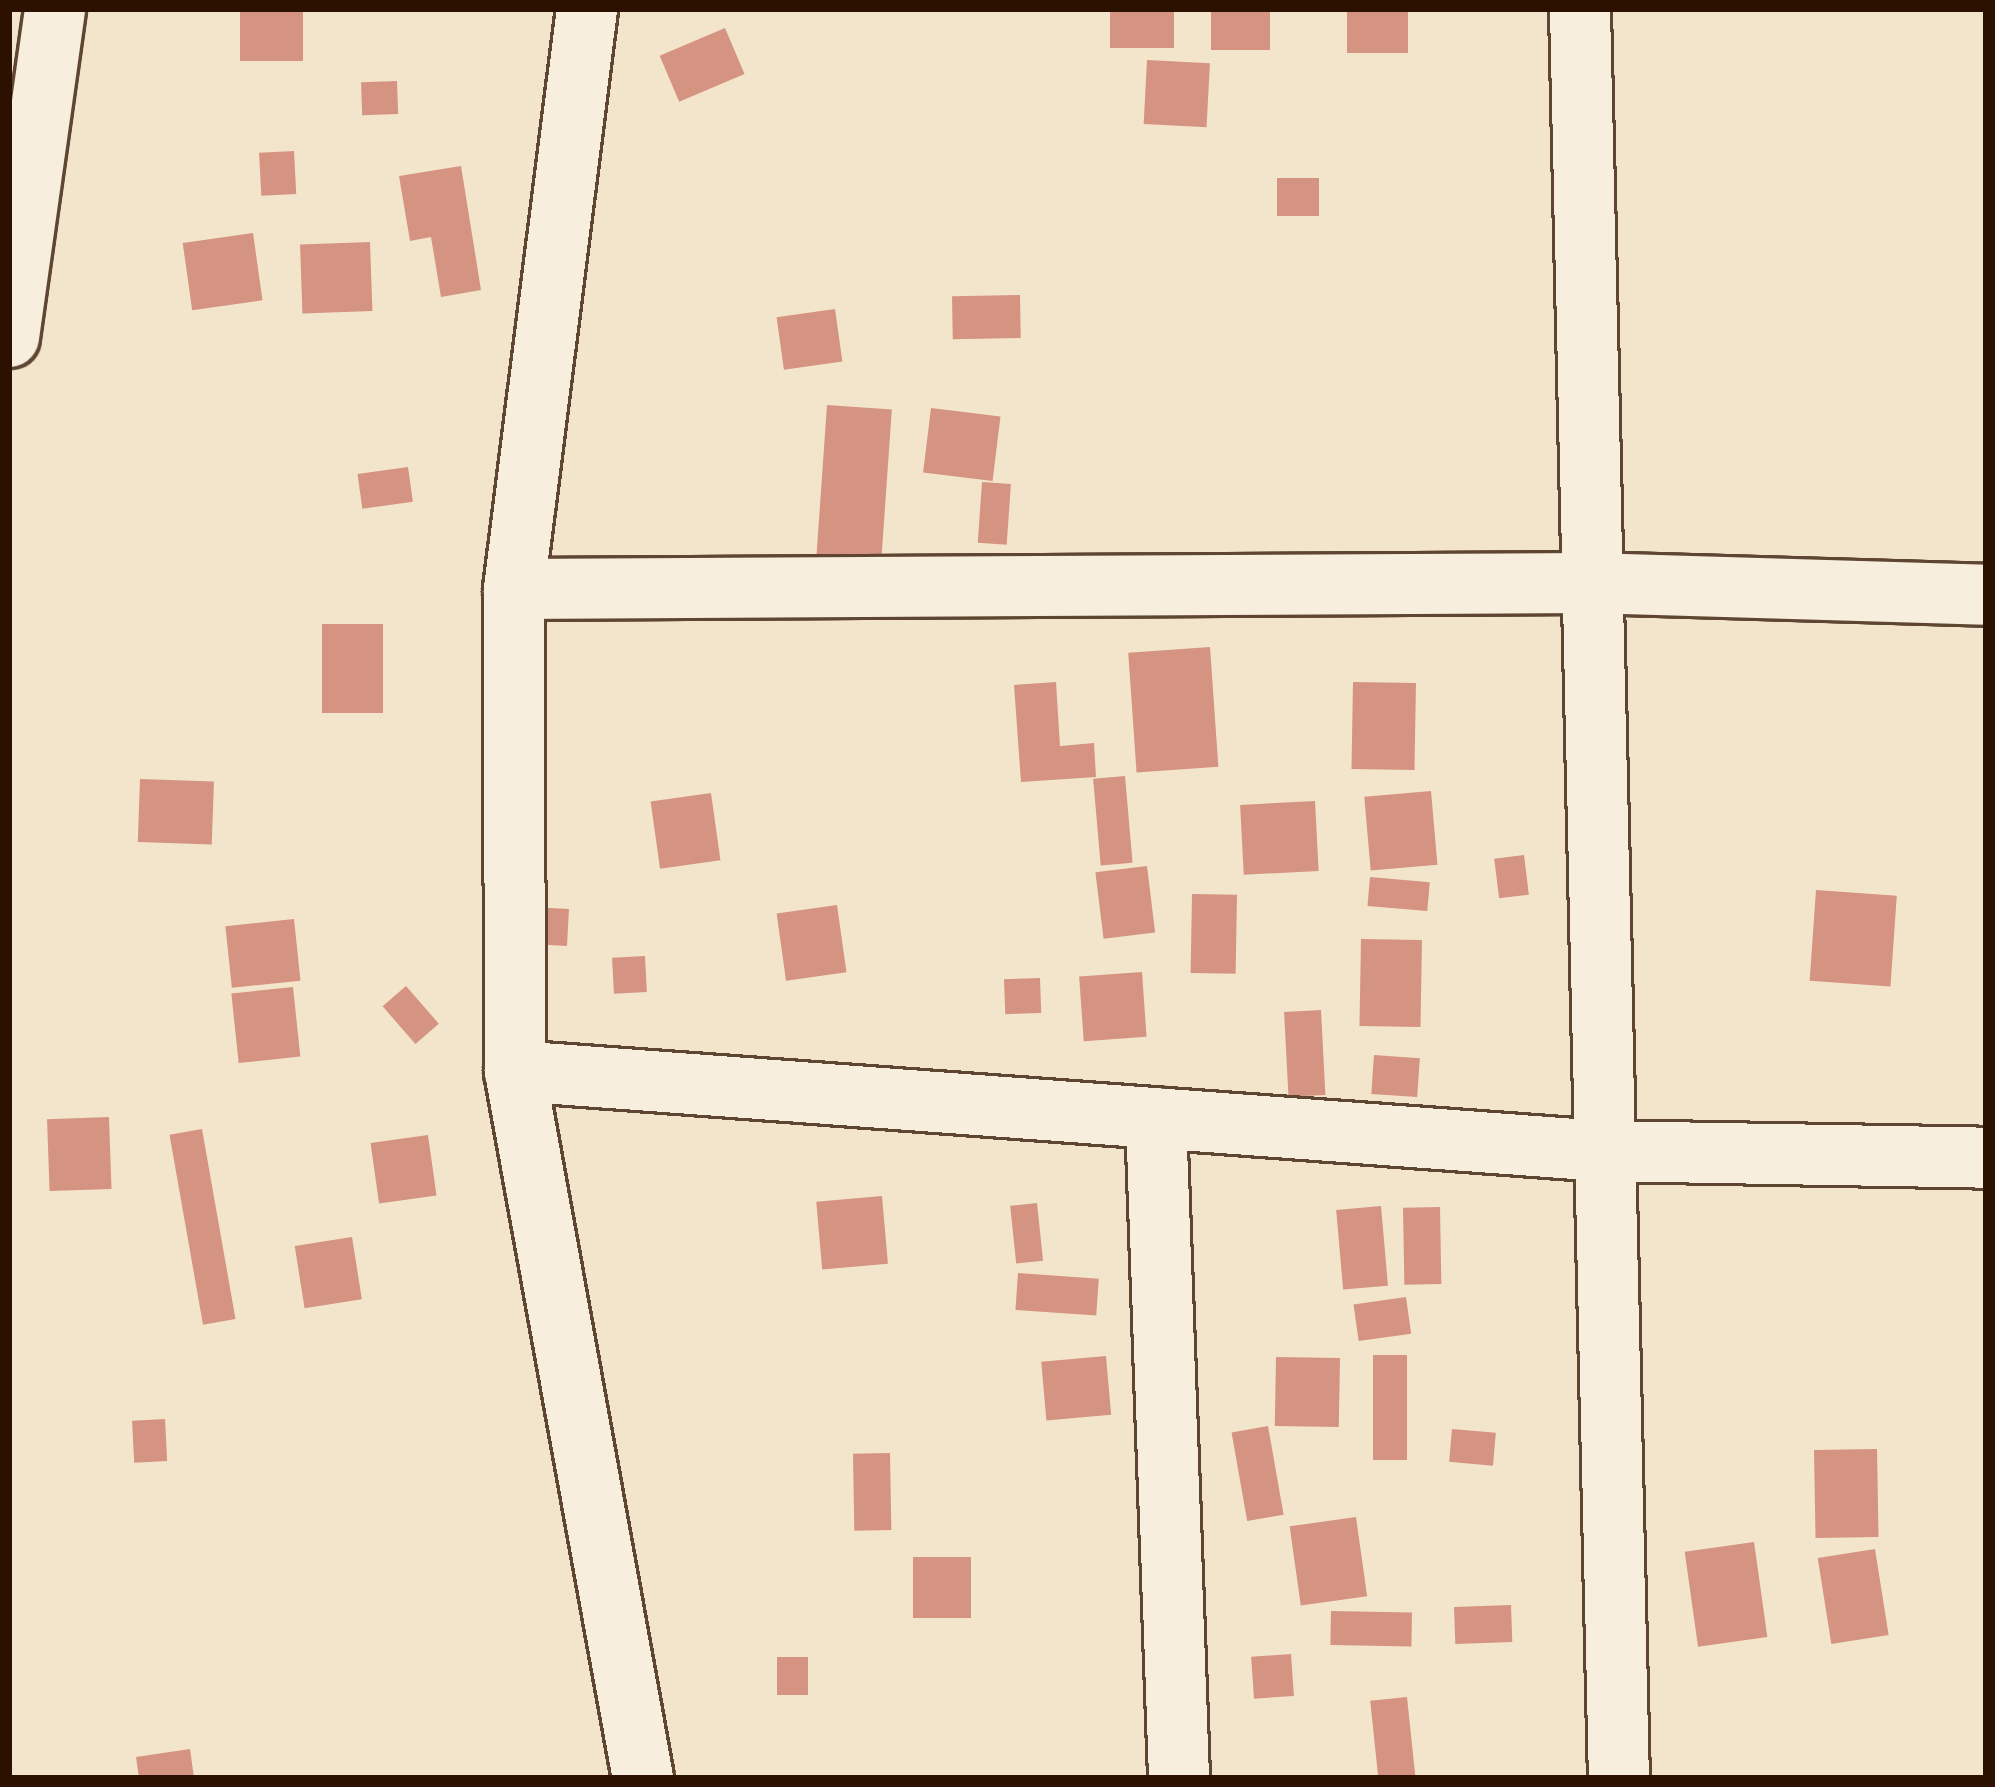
<!DOCTYPE html>
<style>
body{margin:0}
#map{position:relative;width:1995px;height:1787px;overflow:hidden;background:#f3e5cb;font-family:"Sorts Mill Goudy",serif}
div>[style]{position:absolute}
.building>*{inset:0;background:#d59482;transform-origin:0 0}
.roads{filter:drop-shadow(3px 0 #5e4633) drop-shadow(-3px 0 #5e4633) drop-shadow(0 3px #5e4633) drop-shadow(0 -3px #5e4633)}
.minor>*{height:60px;margin:-30px;padding:0 30px;transform-origin:30px;border-radius:30px;background:#f7eedd}
span{translate:-50% -50%;white-space:nowrap;text-align:center;line-height:1.15;-webkit-text-stroke:10px #f7eedd;paint-order:stroke}
.frame{position:absolute;inset:0;border:12px solid #2d1100;pointer-events:none}
</style>
<div id="map">
<div class="building">
<div style="left:240px;top:9px;width:63px;height:52px"></div>
<div style="left:1110px;top:9px;width:64px;height:39px"></div>
<div style="left:1211px;top:9px;width:59px;height:41px"></div>
<div style="left:1347px;top:9px;width:61px;height:44px"></div>
<div style="left:725px;top:28px;width:50px;height:71px;rotate:67deg"></div>
<div style="left:1147px;top:60px;width:63px;height:64px;rotate:3deg"></div>
<div style="left:397px;top:81px;width:33px;height:36px;rotate:88deg"></div>
<div style="left:294px;top:151px;width:43px;height:35px;rotate:87deg"></div>
<div style="clip-path:polygon(461px 166px,481px 290px,441px 297px,431px 237px,410px 241px,399px 176px)"></div>
<div style="left:1277px;top:178px;width:42px;height:38px"></div>
<div style="left:253px;top:233px;width:68px;height:71px;rotate:82deg"></div>
<div style="left:370px;top:242px;width:69px;height:70px;rotate:88deg"></div>
<div style="left:1020px;top:295px;width:43px;height:68px;rotate:89deg"></div>
<div style="left:835px;top:309px;width:53px;height:59px;rotate:82deg"></div>
<div style="left:827px;top:405px;width:65px;height:164px;rotate:4deg"></div>
<div style="left:931px;top:408px;width:70px;height:65px;rotate:7deg"></div>
<div style="left:408px;top:467px;width:35px;height:51px;rotate:82deg"></div>
<div style="left:982px;top:482px;width:29px;height:61px;rotate:4deg"></div>
<div style="left:322px;top:624px;width:61px;height:89px"></div>
<div style="left:1210px;top:647px;width:120px;height:82px;rotate:86deg"></div>
<div style="clip-path:polygon(1056px 682px,1060px 746px,1094px 743px,1096px 777px,1021px 782px,1014px 685px)"></div>
<div style="left:1353px;top:682px;width:63px;height:87px;rotate:1deg"></div>
<div style="left:1125px;top:776px;width:87px;height:32px;rotate:85deg"></div>
<div style="left:140px;top:779px;width:74px;height:63px;rotate:2deg"></div>
<div style="left:1431px;top:791px;width:74px;height:67px;rotate:85deg"></div>
<div style="left:711px;top:793px;width:68px;height:61px;rotate:82deg"></div>
<div style="left:1315px;top:801px;width:70px;height:75px;rotate:87deg"></div>
<div style="left:1524px;top:855px;width:40px;height:30px;rotate:83deg"></div>
<div style="left:1147px;top:866px;width:67px;height:52px;rotate:83deg"></div>
<div style="left:1370px;top:877px;width:60px;height:29px;rotate:5deg"></div>
<div style="left:1816px;top:890px;width:81px;height:91px;rotate:4deg"></div>
<div style="left:1192px;top:894px;width:45px;height:79px;rotate:1deg"></div>
<div style="left:837px;top:905px;width:68px;height:61px;rotate:82deg"></div>
<div style="left:532px;top:907px;width:37px;height:37px;rotate:3deg"></div>
<div style="left:294px;top:919px;width:62px;height:69px;rotate:84deg"></div>
<div style="left:1361px;top:939px;width:61px;height:87px;rotate:1deg"></div>
<div style="left:645px;top:956px;width:36px;height:33px;rotate:87deg"></div>
<div style="left:1142px;top:972px;width:65px;height:63px;rotate:86deg"></div>
<div style="left:1040px;top:978px;width:35px;height:36px;rotate:88deg"></div>
<div style="left:406px;top:986px;width:50px;height:31px;rotate:49deg"></div>
<div style="left:293px;top:987px;width:70px;height:62px;rotate:84deg"></div>
<div style="left:1321px;top:1010px;width:85px;height:37px;rotate:87deg"></div>
<div style="left:1374px;top:1055px;width:46px;height:39px;rotate:4deg"></div>
<div style="left:109px;top:1117px;width:72px;height:62px;rotate:88deg"></div>
<div style="left:202px;top:1129px;width:193px;height:33px;rotate:80deg"></div>
<div style="left:428px;top:1135px;width:61px;height:58px;rotate:82deg"></div>
<div style="left:882px;top:1196px;width:68px;height:66px;rotate:85deg"></div>
<div style="left:1037px;top:1203px;width:58px;height:27px;rotate:84deg"></div>
<div style="left:1381px;top:1206px;width:80px;height:45px;rotate:85deg"></div>
<div style="left:1440px;top:1207px;width:77px;height:37px;rotate:89deg"></div>
<div style="left:352px;top:1237px;width:63px;height:58px;rotate:81deg"></div>
<div style="left:1018px;top:1273px;width:81px;height:37px;rotate:4deg"></div>
<div style="left:1406px;top:1297px;width:37px;height:53px;rotate:82deg"></div>
<div style="left:1373px;top:1355px;width:34px;height:105px"></div>
<div style="left:1106px;top:1356px;width:59px;height:65px;rotate:85deg"></div>
<div style="left:1276px;top:1357px;width:64px;height:69px;rotate:1deg"></div>
<div style="left:165px;top:1419px;width:42px;height:33px;rotate:87deg"></div>
<div style="left:1268px;top:1426px;width:90px;height:37px;rotate:80deg"></div>
<div style="left:1452px;top:1429px;width:44px;height:33px;rotate:5deg"></div>
<div style="left:1877px;top:1449px;width:88px;height:63px;rotate:89deg"></div>
<div style="left:890px;top:1453px;width:77px;height:37px;rotate:89deg"></div>
<div style="left:1356px;top:1517px;width:80px;height:67px;rotate:82deg"></div>
<div style="left:1754px;top:1542px;width:96px;height:70px;rotate:82deg"></div>
<div style="left:1875px;top:1549px;width:87px;height:58px;rotate:81deg"></div>
<div style="left:913px;top:1557px;width:58px;height:61px"></div>
<div style="left:1511px;top:1605px;width:37px;height:57px;rotate:88deg"></div>
<div style="left:1331px;top:1611px;width:81px;height:34px;rotate:1deg"></div>
<div style="left:1291px;top:1654px;width:42px;height:40px;rotate:86deg"></div>
<div style="left:777px;top:1657px;width:31px;height:38px"></div>
<div style="left:1407px;top:1697px;width:81px;height:37px;rotate:84deg"></div>
<div style="clip-path:polygon(190px 1749px,194px 1778px,139px 1778px,136px 1757px)"></div>
</div>
<div class="roads">
<div class="minor">
<div style="left:587px;top:9px;width:585px;rotate:97.17deg"></div>
<div style="left:514px;top:589px;width:482px;rotate:89.9deg"></div>
<div style="left:515px;top:1071px;width:718px;rotate:79.74deg"></div>
<div style="left:1580px;top:9px;width:1769px;rotate:88.74deg"></div>
<div style="left:9px;top:337px;width:331px;rotate:-82deg"></div>
<div style="left:514px;top:589px;width:1076px;rotate:-0.32deg"></div>
<div style="left:1590px;top:583px;width:396px;rotate:1.7deg"></div>
<div style="left:515px;top:1071px;width:1091px;rotate:4.21deg"></div>
<div style="left:1603px;top:1151px;width:383px;rotate:1deg"></div>
<div style="left:1156px;top:1118px;width:660px;rotate:88deg"></div>
</div>
</div>
<div class="frame"></div>
</div>
